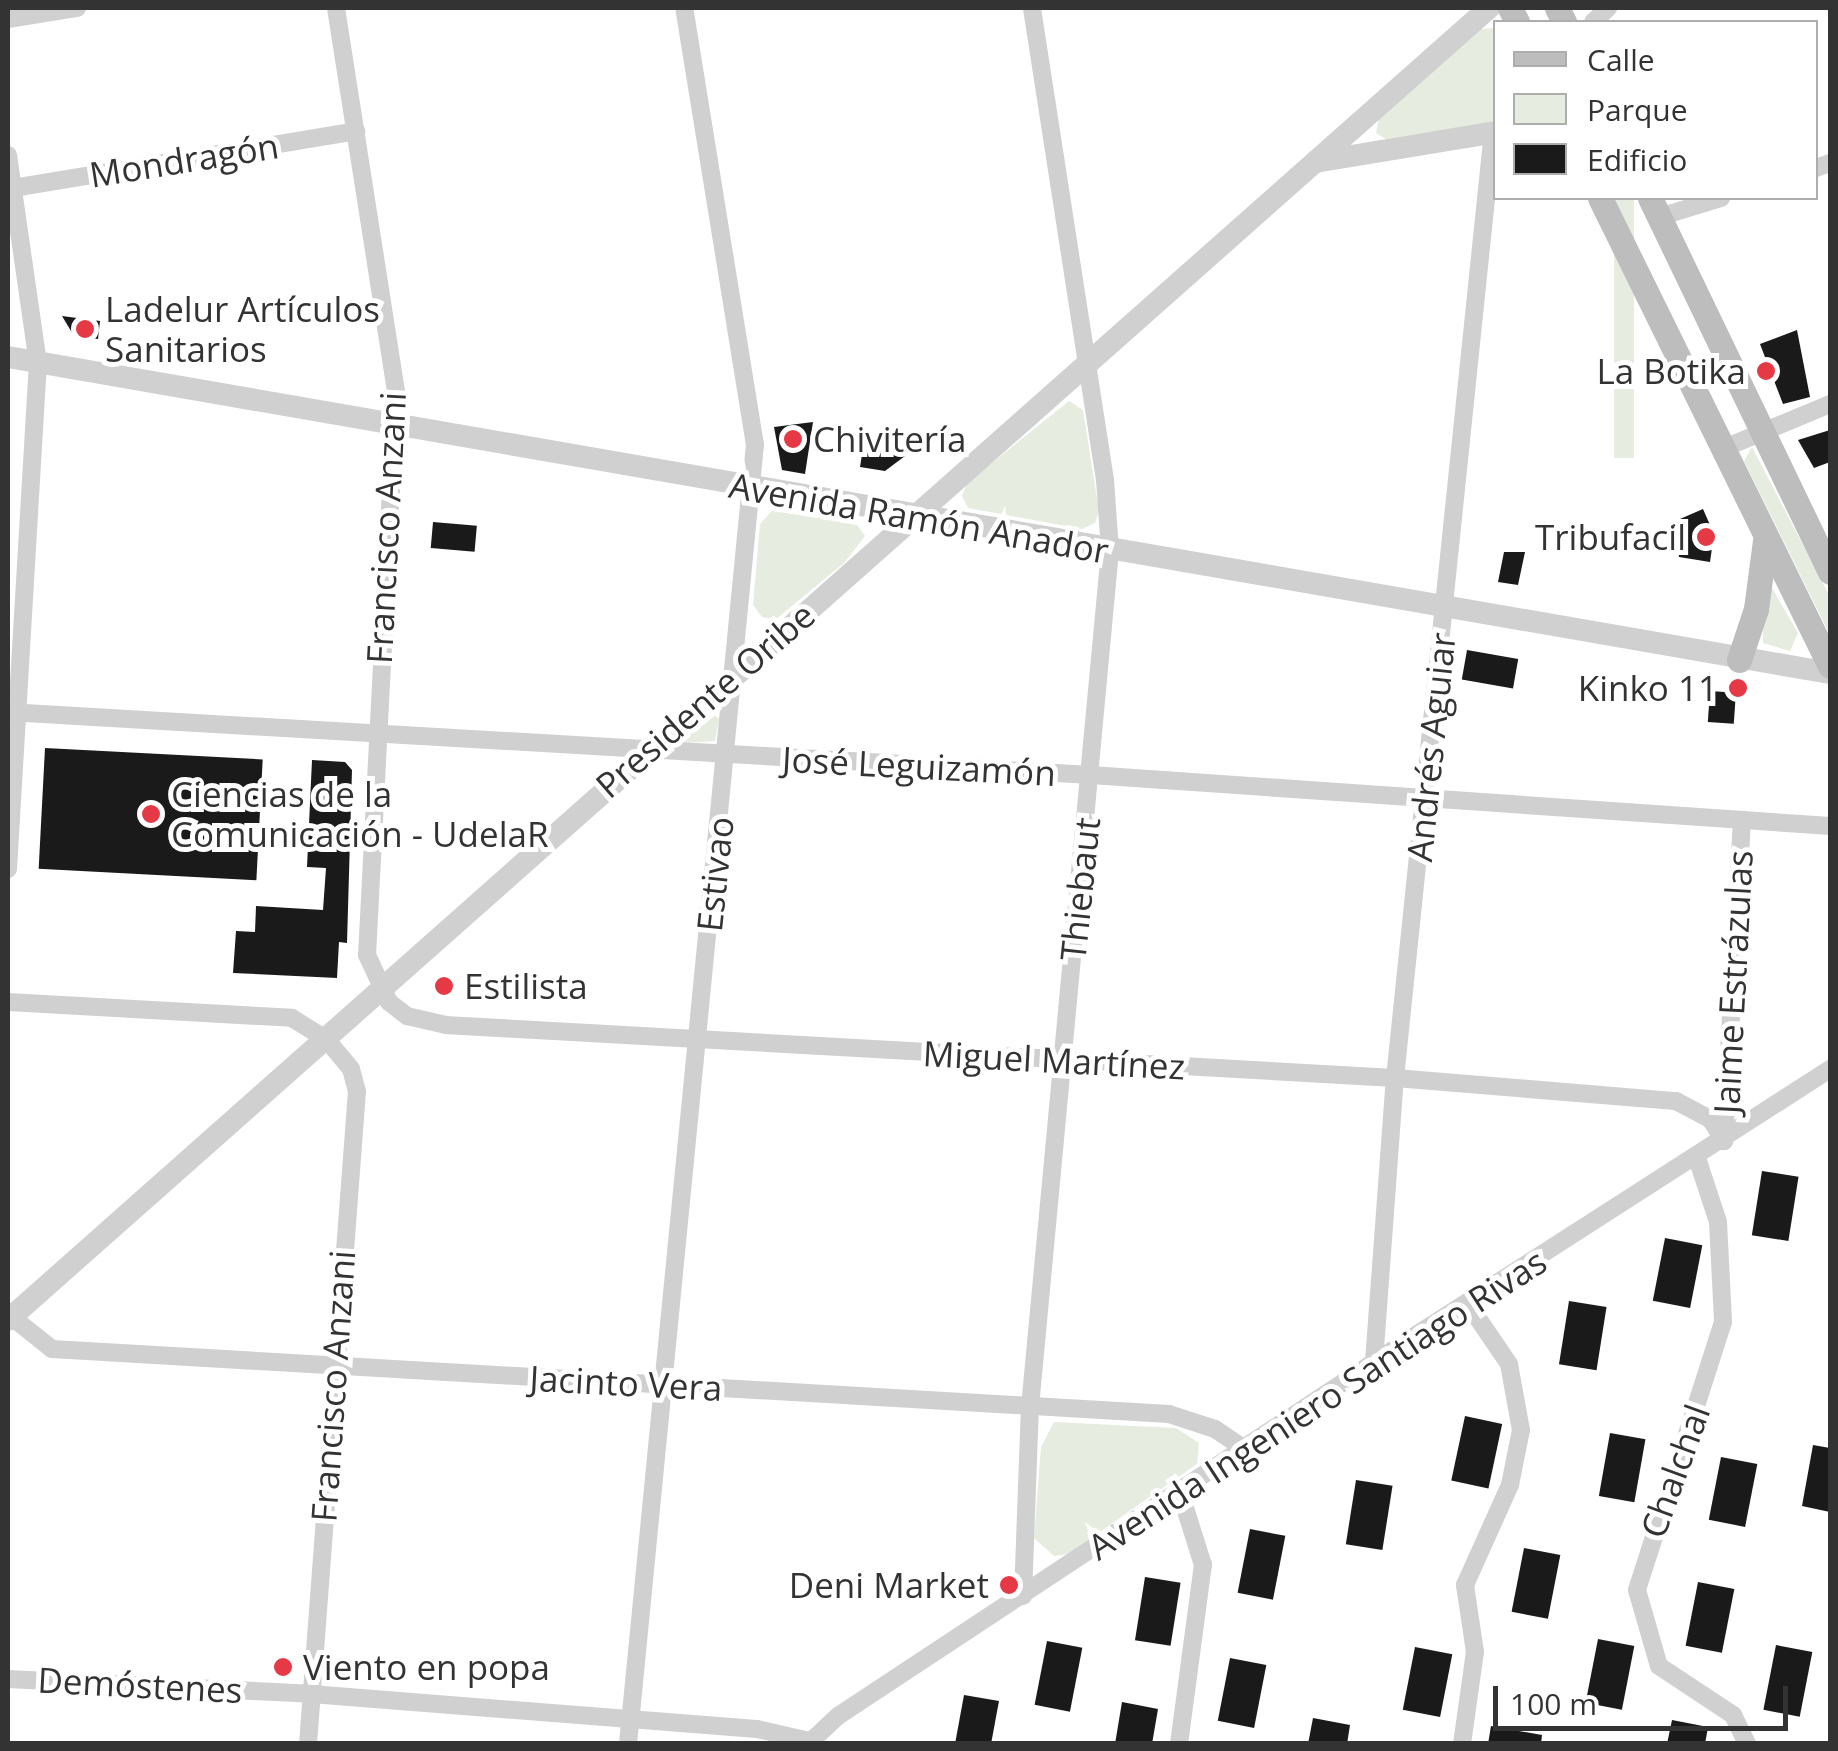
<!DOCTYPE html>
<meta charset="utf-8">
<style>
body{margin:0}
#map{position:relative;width:1838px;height:1751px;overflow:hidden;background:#fff;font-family:"Open Sans",sans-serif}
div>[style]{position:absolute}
.green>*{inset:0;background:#e6ecdf;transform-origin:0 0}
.building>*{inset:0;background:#1a1a1a;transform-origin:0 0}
.minor>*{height:18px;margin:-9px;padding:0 9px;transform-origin:9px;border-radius:9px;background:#d0d0d0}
.tertiary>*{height:22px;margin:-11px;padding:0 11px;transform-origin:11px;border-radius:11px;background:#d0d0d0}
.secondary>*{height:25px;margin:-12.5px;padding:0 12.5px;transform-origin:12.5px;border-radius:12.5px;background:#bdbdbd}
.dots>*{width:28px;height:28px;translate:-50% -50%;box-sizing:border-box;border:5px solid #fff;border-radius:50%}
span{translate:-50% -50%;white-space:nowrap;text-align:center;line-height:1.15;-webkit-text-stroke:10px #fff;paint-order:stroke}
.street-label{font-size:35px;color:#333}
.poi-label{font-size:35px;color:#333}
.left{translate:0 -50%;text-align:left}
.right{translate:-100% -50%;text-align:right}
.frame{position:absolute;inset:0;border:10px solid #333;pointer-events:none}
.legend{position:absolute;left:1493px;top:20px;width:325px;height:180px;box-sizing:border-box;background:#fff;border:2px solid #adadad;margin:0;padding:12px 18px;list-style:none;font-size:30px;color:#333}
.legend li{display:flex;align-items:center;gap:20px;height:50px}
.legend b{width:50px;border:2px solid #adadad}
.scale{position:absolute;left:1493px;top:1686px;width:295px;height:45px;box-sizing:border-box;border:5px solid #333;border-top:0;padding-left:12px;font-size:30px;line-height:35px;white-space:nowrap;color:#333;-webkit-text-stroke:8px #fff;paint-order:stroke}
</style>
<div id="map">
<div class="green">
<div style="clip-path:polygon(1495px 28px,1495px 122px,1386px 139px,1376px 133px,1379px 117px,1481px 29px)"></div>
<div style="left:1614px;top:198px;width:20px;height:260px"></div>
<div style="clip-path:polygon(1069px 401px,1083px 410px,1099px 511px,1095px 523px,1082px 529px,968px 508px,962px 496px,967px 483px)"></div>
<div style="clip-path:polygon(1752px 447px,1830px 597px,1830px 635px,1744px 461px)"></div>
<div style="clip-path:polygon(772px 511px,856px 523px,865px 536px,844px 563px,775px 620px,762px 617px,753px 605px,760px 524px)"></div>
<div style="clip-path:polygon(1772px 588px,1798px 633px,1790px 651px,1763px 643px,1763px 594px)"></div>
<div style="clip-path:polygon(709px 711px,719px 719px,715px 741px,681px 743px)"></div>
<div style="clip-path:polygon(1054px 1422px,1176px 1428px,1199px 1443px,1197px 1464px,1068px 1554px,1054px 1556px,1034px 1538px,1041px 1447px)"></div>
</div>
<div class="building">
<div style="clip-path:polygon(62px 316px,100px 321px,98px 339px,74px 336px)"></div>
<div style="clip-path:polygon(1797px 330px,1810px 397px,1783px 404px,1760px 344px)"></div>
<div style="clip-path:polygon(813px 422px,805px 474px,782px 470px,774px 427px)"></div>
<div style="clip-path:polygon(1830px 430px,1830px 462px,1814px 468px,1798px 440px)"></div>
<div style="clip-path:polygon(894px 442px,905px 456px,885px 471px,860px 467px,863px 448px,882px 451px)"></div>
<div style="clip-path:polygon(1703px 509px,1714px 534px,1710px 562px,1679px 557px,1673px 522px)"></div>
<div style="left:433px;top:522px;width:44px;height:26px;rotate:5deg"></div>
<div style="clip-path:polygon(1504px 552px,1525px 552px,1518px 585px,1498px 582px)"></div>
<div style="left:1467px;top:650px;width:52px;height:30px;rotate:10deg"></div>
<div style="left:1710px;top:691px;width:26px;height:31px;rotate:4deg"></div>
<div style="left:45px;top:748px;width:218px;height:121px;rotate:3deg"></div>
<div style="clip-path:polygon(312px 760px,345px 762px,352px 770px,347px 943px,339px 942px,337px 978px,233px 973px,236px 931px,255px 932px,256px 906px,323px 910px,326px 868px,307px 867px)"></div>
<div style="left:1762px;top:1171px;width:37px;height:65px;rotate:9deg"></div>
<div style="left:1665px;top:1238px;width:38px;height:64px;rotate:11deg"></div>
<div style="left:1569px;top:1301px;width:38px;height:64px;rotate:9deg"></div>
<div style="left:1465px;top:1416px;width:38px;height:66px;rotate:12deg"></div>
<div style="left:1610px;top:1433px;width:36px;height:64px;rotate:10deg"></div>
<div style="clip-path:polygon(1813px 1445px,1830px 1448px,1830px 1512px,1802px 1506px)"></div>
<div style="left:1721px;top:1457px;width:37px;height:64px;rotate:11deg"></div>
<div style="left:1356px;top:1480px;width:37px;height:65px;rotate:9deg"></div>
<div style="left:1250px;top:1529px;width:36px;height:65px;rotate:11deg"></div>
<div style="left:1524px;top:1548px;width:37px;height:65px;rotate:11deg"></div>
<div style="left:1145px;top:1577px;width:36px;height:64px;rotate:9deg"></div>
<div style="left:1698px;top:1582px;width:37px;height:65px;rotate:11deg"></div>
<div style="left:1598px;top:1639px;width:37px;height:65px;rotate:11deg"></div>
<div style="left:1047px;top:1641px;width:36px;height:65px;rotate:11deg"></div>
<div style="left:1776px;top:1645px;width:37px;height:66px;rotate:11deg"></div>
<div style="left:1415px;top:1647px;width:38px;height:64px;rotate:11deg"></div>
<div style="left:1230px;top:1658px;width:37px;height:64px;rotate:11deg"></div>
<div style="clip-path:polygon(964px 1695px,999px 1701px,991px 1744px,955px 1744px)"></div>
<div style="clip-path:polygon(1122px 1702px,1158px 1709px,1152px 1744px,1115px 1744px)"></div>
<div style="clip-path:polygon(1313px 1718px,1350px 1725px,1347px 1744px,1308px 1744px)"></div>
<div style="clip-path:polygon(1672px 1720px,1708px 1727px,1705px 1744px,1667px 1744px)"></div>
<div style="clip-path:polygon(1491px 1726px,1542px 1735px,1541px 1744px,1488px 1744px)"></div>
</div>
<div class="minor">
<div style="left:336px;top:8px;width:390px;rotate:81.1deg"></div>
<div style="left:396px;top:393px;width:563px;rotate:92.95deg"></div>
<div style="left:367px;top:955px;width:52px;rotate:64.9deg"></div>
<div style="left:389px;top:1002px;width:23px;rotate:38deg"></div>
<div style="left:407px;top:1016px;width:39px;rotate:13deg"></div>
<div style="left:445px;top:1025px;width:951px;rotate:3.19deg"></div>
<div style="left:1395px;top:1078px;width:282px;rotate:4.7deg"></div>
<div style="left:1676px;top:1101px;width:40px;rotate:28deg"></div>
<div style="left:1711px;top:1120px;width:25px;rotate:58deg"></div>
<div style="left:8px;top:19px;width:70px;rotate:-9.1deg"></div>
<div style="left:1593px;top:22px;width:21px;rotate:-43deg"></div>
<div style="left:8px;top:155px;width:209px;rotate:81.8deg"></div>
<div style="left:38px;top:362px;width:508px;rotate:93.39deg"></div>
<div style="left:1816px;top:168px;width:15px;rotate:-20deg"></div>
<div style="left:13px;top:188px;width:348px;rotate:-9.4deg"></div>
<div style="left:1659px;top:217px;width:65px;rotate:-17deg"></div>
<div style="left:1722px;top:449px;width:117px;rotate:-22.6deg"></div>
<div style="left:8px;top:712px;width:1085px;rotate:3.33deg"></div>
<div style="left:1091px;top:775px;width:741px;rotate:3.95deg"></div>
<div style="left:8px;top:1002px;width:284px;rotate:3.2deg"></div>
<div style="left:292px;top:1018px;width:40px;rotate:32deg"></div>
<div style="left:326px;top:1039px;width:39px;rotate:50deg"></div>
<div style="left:351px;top:1069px;width:23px;rotate:75deg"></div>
<div style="left:357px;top:1091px;width:655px;rotate:94.29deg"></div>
<div style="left:1724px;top:1141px;width:319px;rotate:-86.8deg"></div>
<div style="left:1697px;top:1158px;width:67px;rotate:71.8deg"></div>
<div style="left:1718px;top:1222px;width:100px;rotate:87.1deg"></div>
<div style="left:1723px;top:1322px;width:281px;rotate:107.8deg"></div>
<div style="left:1637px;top:1590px;width:79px;rotate:73.9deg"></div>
<div style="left:1659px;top:1666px;width:89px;rotate:33.5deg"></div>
<div style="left:1733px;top:1715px;width:32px;rotate:64deg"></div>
<div style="left:8px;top:1314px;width:56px;rotate:38.5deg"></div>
<div style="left:52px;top:1349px;width:1119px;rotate:3.33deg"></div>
<div style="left:1169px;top:1414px;width:48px;rotate:18.1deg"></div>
<div style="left:1215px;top:1429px;width:36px;rotate:34deg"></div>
<div style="left:1374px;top:1362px;width:285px;rotate:-85.8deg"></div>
<div style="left:1395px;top:1078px;width:951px;rotate:-84.09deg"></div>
<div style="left:1023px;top:1596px;width:189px;rotate:-87.9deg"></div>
<div style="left:1030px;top:1407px;width:860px;rotate:-84.66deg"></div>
<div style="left:1110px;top:551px;width:71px;rotate:-94deg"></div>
<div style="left:1105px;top:480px;width:478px;rotate:-98.8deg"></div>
<div style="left:8px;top:1679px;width:303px;rotate:2.8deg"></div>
<div style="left:311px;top:1694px;width:447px;rotate:4.5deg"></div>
<div style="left:757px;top:1729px;width:54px;rotate:12.8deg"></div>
<div style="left:628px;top:1744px;width:1305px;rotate:-84.42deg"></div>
<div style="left:755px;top:445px;width:443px;rotate:-99.2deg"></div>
<div style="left:808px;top:1744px;width:41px;rotate:-43deg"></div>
<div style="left:838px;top:1716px;width:642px;rotate:-33.44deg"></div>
<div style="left:1374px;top:1362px;width:542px;rotate:-32.72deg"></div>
<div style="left:1179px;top:1744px;width:181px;rotate:-82.4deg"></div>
<div style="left:1203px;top:1565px;width:77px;rotate:-107.5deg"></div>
<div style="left:1462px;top:1744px;width:93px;rotate:-82deg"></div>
<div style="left:1475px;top:1652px;width:68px;rotate:-98.5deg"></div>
<div style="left:1465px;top:1585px;width:110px;rotate:-65.8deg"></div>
<div style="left:1510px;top:1485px;width:56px;rotate:-78.7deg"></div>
<div style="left:1521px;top:1430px;width:67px;rotate:-100.3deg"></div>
<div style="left:1509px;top:1364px;width:73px;rotate:-124.3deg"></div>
</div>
<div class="tertiary">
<div style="left:1315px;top:162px;width:183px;rotate:-9.4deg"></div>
<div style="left:8px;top:357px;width:1849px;rotate:9.84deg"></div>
<div style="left:8px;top:1320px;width:1979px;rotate:-41.54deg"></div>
</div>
<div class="secondary">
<div style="left:1510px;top:8px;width:16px;rotate:63deg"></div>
<div style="left:1557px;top:8px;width:16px;rotate:63deg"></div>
<div style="left:1600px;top:198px;width:521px;rotate:63.83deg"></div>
<div style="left:1650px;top:198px;width:415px;rotate:64.3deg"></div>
<div style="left:1739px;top:660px;width:54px;rotate:-71.6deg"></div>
<div style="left:1756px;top:609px;width:69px;rotate:-82.5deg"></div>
</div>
<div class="dots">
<div style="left:85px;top:329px;background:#e63946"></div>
<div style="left:1766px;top:371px;background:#e63946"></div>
<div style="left:793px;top:439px;background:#e63946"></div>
<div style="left:1706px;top:537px;background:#e63946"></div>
<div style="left:1738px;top:688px;background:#e63946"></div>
<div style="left:151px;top:814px;background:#e63946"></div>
<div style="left:444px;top:986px;background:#e63946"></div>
<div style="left:1009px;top:1585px;background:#e63946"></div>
<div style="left:283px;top:1667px;background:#e63946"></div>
</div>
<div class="street-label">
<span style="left:184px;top:160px;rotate:-9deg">Mondragón</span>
<span style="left:919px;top:518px;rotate:10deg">Avenida Ramón Anador</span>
<span style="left:386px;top:528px;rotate:-87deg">Francisco Anzani</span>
<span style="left:705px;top:700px;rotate:-41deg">Presidente Oribe</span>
<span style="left:1431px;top:747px;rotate:-84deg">Andrés Aguiar</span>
<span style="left:919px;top:766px;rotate:3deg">José Leguizamón</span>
<span style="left:715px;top:874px;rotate:-84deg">Estivao</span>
<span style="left:1080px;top:889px;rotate:-84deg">Thiebaut</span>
<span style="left:1733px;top:982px;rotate:-87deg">Jaime Estrázulas</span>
<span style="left:1054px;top:1060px;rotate:3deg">Miguel Martínez</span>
<span style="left:626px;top:1383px;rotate:3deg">Jacinto Vera</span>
<span style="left:333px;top:1386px;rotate:-86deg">Francisco Anzani</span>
<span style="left:1317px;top:1404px;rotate:-33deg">Avenida Ingeniero Santiago Rivas</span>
<span style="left:1675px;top:1471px;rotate:-70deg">Chalchal</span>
<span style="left:140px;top:1685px;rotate:3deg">Demóstenes</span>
</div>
<div class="poi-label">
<span class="left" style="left:105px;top:329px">Ladelur Artículos<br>Sanitarios</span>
<span class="right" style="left:1746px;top:371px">La Botika</span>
<span class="left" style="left:813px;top:439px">Chivitería</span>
<span class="right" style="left:1686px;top:537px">Tribufacil</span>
<span class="right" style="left:1718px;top:688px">Kinko 11</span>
<span class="left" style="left:171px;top:814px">Ciencias de la<br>Comunicación - UdelaR</span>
<span class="left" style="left:464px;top:986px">Estilista</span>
<span class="right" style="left:989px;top:1585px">Deni Market</span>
<span class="left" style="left:303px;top:1667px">Viento en popa</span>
</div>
<div class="frame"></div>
<ul class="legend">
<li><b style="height:12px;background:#bdbdbd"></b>Calle</li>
<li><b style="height:28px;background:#e6ecdf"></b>Parque</li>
<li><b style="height:28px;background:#1a1a1a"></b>Edificio</li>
</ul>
<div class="scale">100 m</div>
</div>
